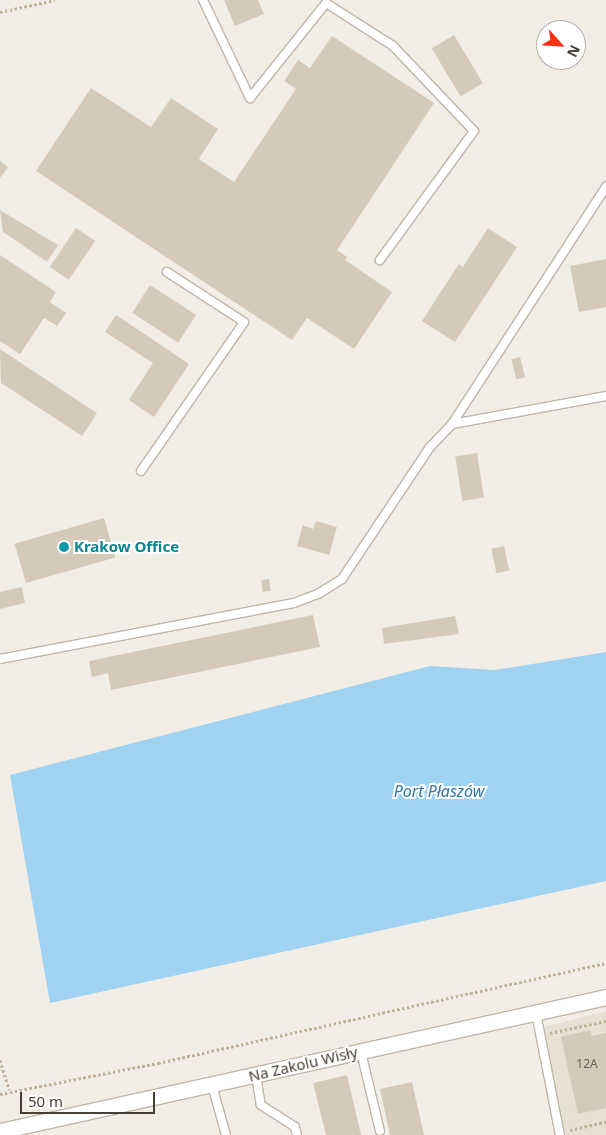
<!DOCTYPE html>
<meta charset="utf-8">
<style>
body{margin:0}
#map{position:relative;width:606px;height:1135px;overflow:hidden;background:#f3eee5;font-family:"Noto Sans",sans-serif}
div>[style]{position:absolute}
.residential>*{inset:0;background:#e7e0d3}
.water>*{inset:0;background:#a0d2f1}
.building>*{inset:0;background:#d5caba;transform-origin:0 0}
.path>*{height:3px;margin-top:-1.5px;transform-origin:0;background:repeating-linear-gradient(90deg,#c0b299 0 2.5px,transparent 0 5px)}
.roads{filter:drop-shadow(1px 0 #beb6a8) drop-shadow(-1px 0 #beb6a8) drop-shadow(0 1px #beb6a8) drop-shadow(0 -1px #beb6a8)}
.service>*{height:8px;margin:-4px;padding:0 4px;transform-origin:4px;border-radius:4px;background:#fff}
.minor>*{height:15px;margin:-7.5px;padding:0 7.5px;transform-origin:7.5px;border-radius:7.5px;background:#fff}
.dots>*{width:14px;height:14px;translate:-50% -50%;box-sizing:border-box;border:2px solid #fff;border-radius:50%}
span{translate:-50% -50%;white-space:nowrap;text-align:center;line-height:1.15;-webkit-text-stroke:4px #fff;paint-order:stroke}
.number-label{font-size:12px;color:#696256}
.number-label span{-webkit-text-stroke-width:0}
.culture-label{font-size:15px;color:#0d838f;font-weight:700}
.left{translate:0 -50%;text-align:left}
.street-label{font-size:15px;color:#453f35}
.water-label{font-size:16px;color:#2b78ab;font-style:italic}
.north{position:absolute;left:536px;top:20px;width:50px;height:50px;box-sizing:border-box;background:#fff;border:1px solid #b5b2ae;border-radius:50%;rotate:116deg;font-size:14px;font-weight:700;line-height:20px;text-align:center;color:#453f35}
.north::after{content:'';display:block;margin:auto;width:18px;height:22px;background:#fd3012;clip-path:polygon(50% 0,100% 100%,50% 72%,0 100%)}
.scale{position:absolute;left:20px;top:1092px;width:135px;height:22px;box-sizing:border-box;border:2px solid #453f35;border-top:0;padding-left:6px;font-size:15px;line-height:18px;white-space:nowrap;color:#453f35;-webkit-text-stroke:4px #fff;paint-order:stroke}
</style>
<div id="map">
<div class="residential">
<div style="clip-path:polygon(606px 1011px,606px 1135px,556px 1135px,536px 1029px)"></div>
</div>
<div class="water">
<div style="clip-path:polygon(606px 652px,606px 881px,50px 1003px,10px 775px,430px 666px,495px 670px)"></div>
</div>
<div class="building">
<div style="clip-path:polygon(224px 0,258px 0,264px 14px,235px 26px)"></div>
<div style="left:454px;top:35px;width:56px;height:26px;rotate:59deg"></div>
<div style="clip-path:polygon(332px 36px,434px 103px,337px 250px,347px 257px,345px 260px,392px 292px,354px 349px,307px 318px,292px 340px,36px 171px,91px 88px,151px 127px,171px 98px,218px 129px,199px 159px,234px 182px,296px 89px,284px 81px,298px 60px,310px 68px)"></div>
<div style="clip-path:polygon(0 161px,8px 167px,0 178px)"></div>
<div style="clip-path:polygon(0 210px,58px 245px,47px 262px,3px 232px)"></div>
<div style="left:76px;top:228px;width:23px;height:47px;rotate:34deg"></div>
<div style="clip-path:polygon(488px 228px,517px 247px,455px 342px,422px 321px,459px 264px,463px 267px)"></div>
<div style="clip-path:polygon(0 255px,56px 292px,50px 302px,66px 313px,57px 326px,44px 318px,20px 354px,0 341px)"></div>
<div style="clip-path:polygon(606px 259px,606px 307px,579px 312px,570px 266px)"></div>
<div style="left:150px;top:285px;width:55px;height:33px;rotate:33deg"></div>
<div style="clip-path:polygon(116px 315px,189px 364px,154px 417px,129px 400px,153px 363px,105px 332px)"></div>
<div style="clip-path:polygon(0 349px,97px 413px,82px 436px,1px 383px)"></div>
<div style="left:520px;top:357px;width:21px;height:9px;rotate:76deg"></div>
<div style="left:477px;top:453px;width:45px;height:22px;rotate:81deg"></div>
<div style="left:104px;top:518px;width:41px;height:93px;rotate:74deg"></div>
<div style="clip-path:polygon(316px 521px,337px 527px,329px 555px,297px 546px,303px 525px,313px 529px)"></div>
<div style="left:504px;top:546px;width:25px;height:13px;rotate:78deg"></div>
<div style="left:269px;top:579px;width:12px;height:8px;rotate:81deg"></div>
<div style="clip-path:polygon(22px 587px,25px 603px,0 609px,0 592px)"></div>
<div style="clip-path:polygon(313px 615px,320px 647px,111px 690px,108px 673px,92px 677px,89px 661px)"></div>
<div style="clip-path:polygon(455px 616px,459px 634px,384px 644px,382px 628px)"></div>
<div style="clip-path:polygon(590px 1030px,592px 1036px,606px 1033px,606px 1108px,578px 1114px,561px 1037px)"></div>
<div style="clip-path:polygon(347px 1075px,361px 1135px,326px 1135px,313px 1083px)"></div>
<div style="clip-path:polygon(412px 1082px,424px 1135px,390px 1135px,380px 1089px)"></div>
</div>
<div class="path">
<div style="left:0;top:12px;width:56px;rotate:-12.3deg"></div>
<div style="left:550px;top:1033px;width:57px;rotate:-12.1deg"></div>
<div style="left:0;top:1060px;width:31px;rotate:73deg"></div>
<div style="left:0;top:1094px;width:161px;rotate:-11.1deg"></div>
<div style="left:158px;top:1063px;width:459px;rotate:-12.6deg"></div>
<div style="left:570px;top:1130px;width:37px;rotate:-13deg"></div>
</div>
<div class="roads">
<div class="service">
<div style="left:203px;top:0;width:109px;rotate:64.4deg"></div>
<div style="left:250px;top:98px;width:122px;rotate:-51.3deg"></div>
<div style="left:326px;top:3px;width:80px;rotate:32.7deg"></div>
<div style="left:393px;top:46px;width:117px;rotate:46.4deg"></div>
<div style="left:474px;top:131px;width:160px;rotate:126.1deg"></div>
<div style="left:452px;top:424px;width:283px;rotate:-57deg"></div>
<div style="left:141px;top:471px;width:181px;rotate:-55.3deg"></div>
<div style="left:244px;top:322px;width:92px;rotate:-147deg"></div>
<div style="left:0;top:659px;width:299px;rotate:-10.8deg"></div>
<div style="left:294px;top:603px;width:26px;rotate:-21deg"></div>
<div style="left:318px;top:594px;width:28px;rotate:-32deg"></div>
<div style="left:342px;top:579px;width:159px;rotate:-56.3deg"></div>
<div style="left:430px;top:447px;width:32px;rotate:-46deg"></div>
<div style="left:452px;top:424px;width:157px;rotate:-10.3deg"></div>
<div style="left:536px;top:1013px;width:124px;rotate:78.9deg"></div>
<div style="left:361px;top:1052px;width:81px;rotate:76.5deg"></div>
<div style="left:256px;top:1075px;width:30px;rotate:81deg"></div>
<div style="left:261px;top:1105px;width:40px;rotate:32.9deg"></div>
<div style="left:295px;top:1127px;width:8px;rotate:76deg"></div>
<div style="left:212px;top:1085px;width:52px;rotate:74.4deg"></div>
</div>
<div class="minor">
<div style="left:0;top:1131px;width:621px;rotate:-12.47deg"></div>
</div>
</div>
<div class="dots">
<div style="left:64px;top:547px;background:#0f9aa8"></div>
</div>
<div class="number-label">
<span style="left:587px;top:1064px">12A</span>
</div>
<div class="culture-label">
<span class="left" style="left:74px;top:547px">Krakow Office</span>
</div>
<div class="street-label">
<span style="left:303px;top:1064px;rotate:-13deg">Na Zakolu Wisły</span>
</div>
<div class="water-label">
<span style="left:439px;top:791px">Port Płaszów</span>
</div>
<div class="north">N</div>
<div class="scale">50 m</div>
</div>
